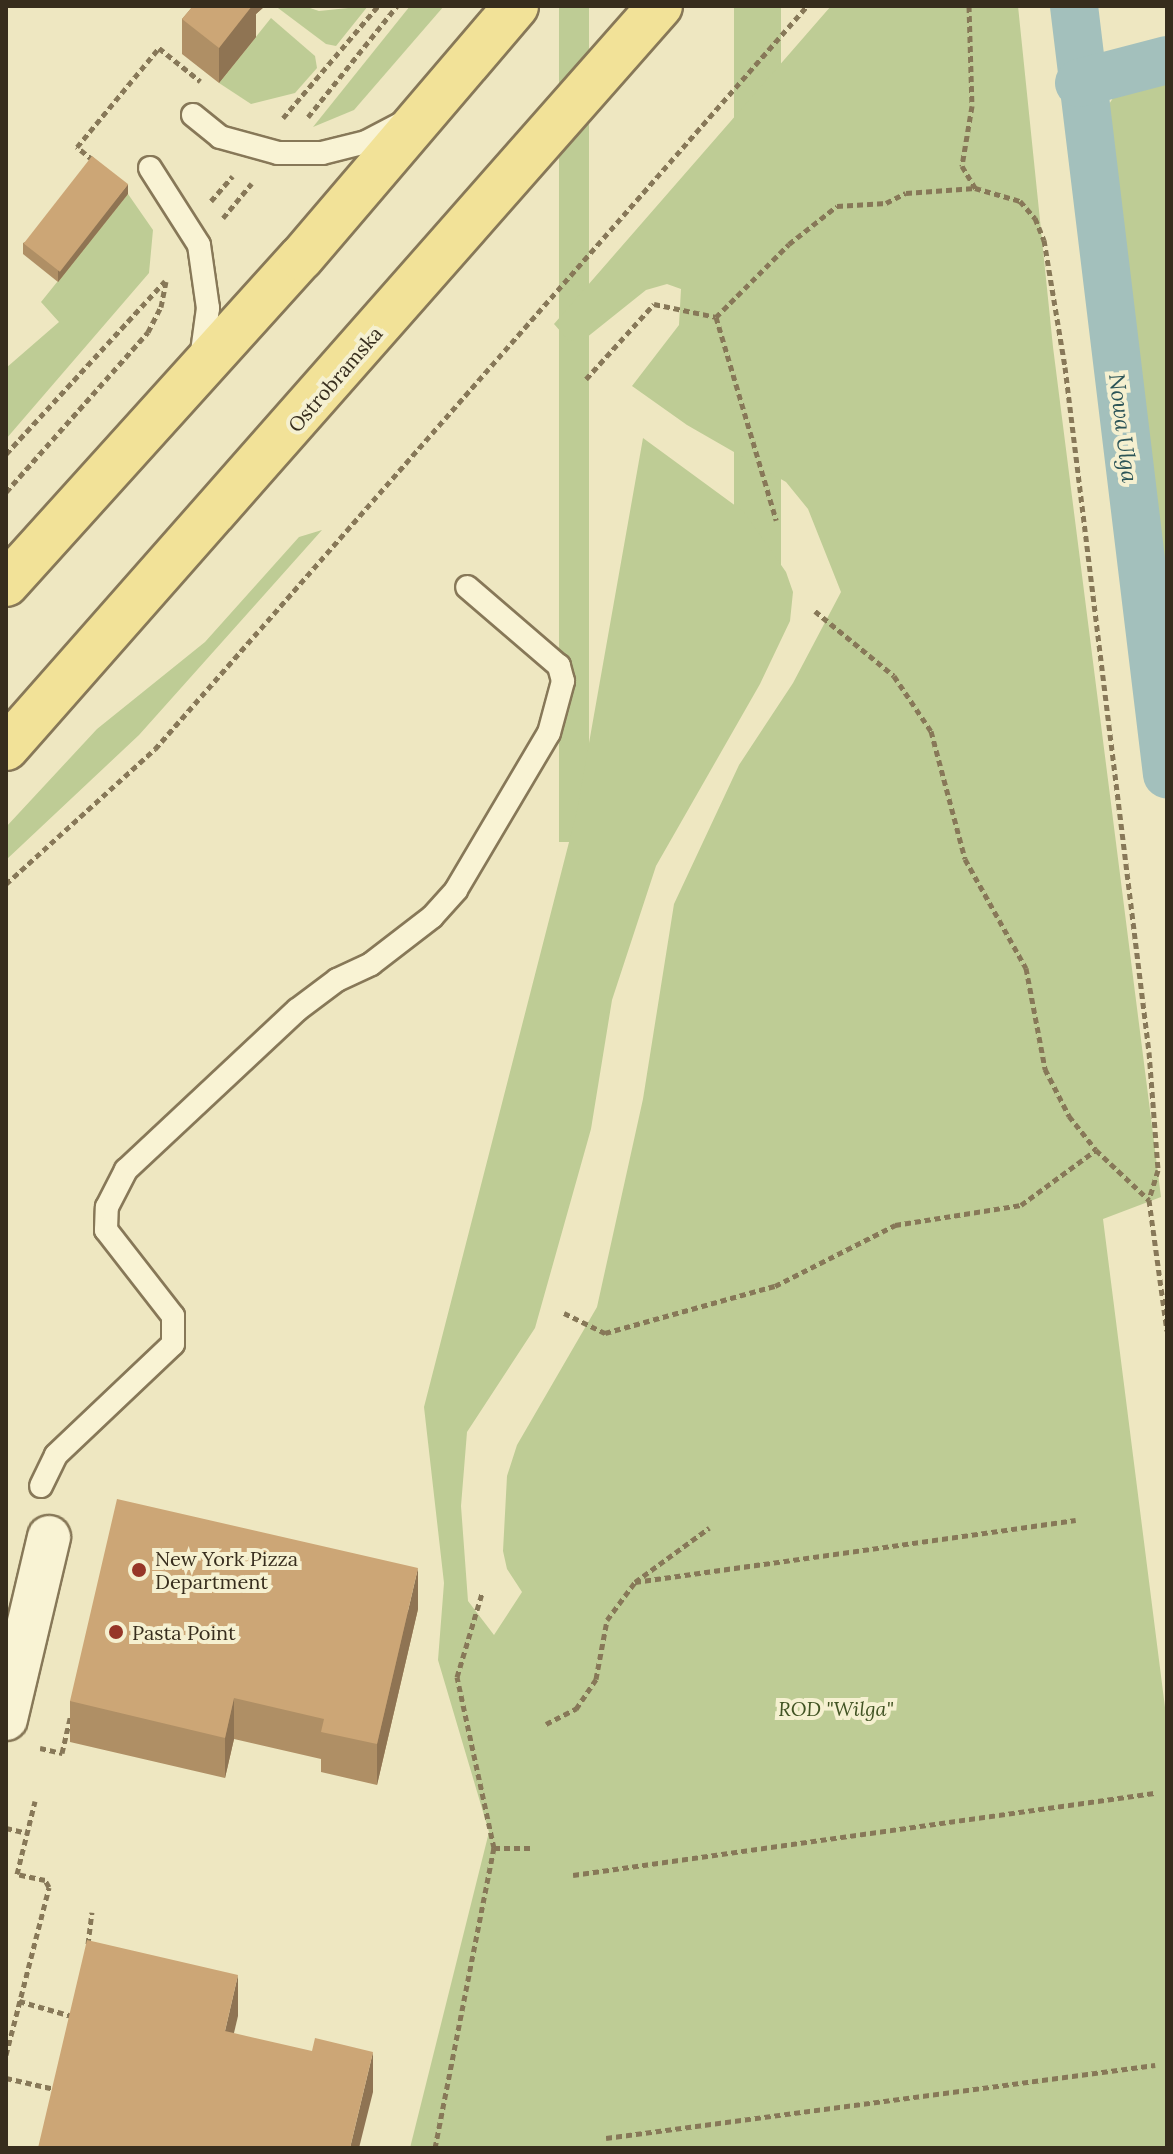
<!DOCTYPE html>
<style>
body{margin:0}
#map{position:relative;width:1173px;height:2154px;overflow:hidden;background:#eee7c1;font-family:Lora,serif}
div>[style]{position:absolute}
.green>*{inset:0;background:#becc95;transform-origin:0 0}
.canal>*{height:48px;margin:-24px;padding:0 24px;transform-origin:24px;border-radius:24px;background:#a3c0bc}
.path>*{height:5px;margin-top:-2.5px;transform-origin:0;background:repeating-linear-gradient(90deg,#877858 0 6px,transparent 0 10px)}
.roads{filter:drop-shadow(2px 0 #877858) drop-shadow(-2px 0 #877858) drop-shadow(0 2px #877858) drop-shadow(0 -2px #877858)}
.lane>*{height:22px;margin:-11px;padding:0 11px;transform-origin:11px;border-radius:11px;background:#f9f3d4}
.street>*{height:42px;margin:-21px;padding:0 21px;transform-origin:21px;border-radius:21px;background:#f9f3d4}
.primary>*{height:44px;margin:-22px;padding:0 22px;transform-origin:22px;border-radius:22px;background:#f2e298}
.wall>*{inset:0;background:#af8f65}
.shaded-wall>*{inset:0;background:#8f7453}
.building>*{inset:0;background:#cca676;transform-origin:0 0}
.dots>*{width:22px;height:22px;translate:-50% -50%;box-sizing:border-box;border:4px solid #f5f0d0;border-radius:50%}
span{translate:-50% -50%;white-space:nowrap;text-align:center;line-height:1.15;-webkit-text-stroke:8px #f5f0d0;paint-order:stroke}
.street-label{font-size:20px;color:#372d1d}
.poi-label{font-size:20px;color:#372d1d}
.left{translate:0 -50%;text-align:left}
.park-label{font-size:20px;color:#415323;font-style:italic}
.water-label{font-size:22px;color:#2c5457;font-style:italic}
.frame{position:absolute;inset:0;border:8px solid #372d1d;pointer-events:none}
</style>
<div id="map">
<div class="green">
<div style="clip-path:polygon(304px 6px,319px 11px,368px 6px,336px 46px,326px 44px,278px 8px)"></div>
<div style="clip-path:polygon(410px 6px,444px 6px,354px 110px,313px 127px)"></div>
<div style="left:559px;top:6px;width:30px;height:836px"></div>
<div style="left:734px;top:6px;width:47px;height:624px"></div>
<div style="clip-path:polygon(831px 6px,1018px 6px,1053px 347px,1161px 1197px,1103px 1219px,1167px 1723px,1167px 2148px,410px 2148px,489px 1832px,438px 1660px,444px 1583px,424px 1407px,577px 811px,643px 438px,744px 512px,786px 572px,793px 592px,790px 621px,760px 684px,656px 866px,612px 1000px,591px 1129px,535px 1328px,467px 1432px,461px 1506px,468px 1601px,494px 1635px,522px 1592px,507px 1569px,503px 1551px,507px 1476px,517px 1445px,597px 1307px,643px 1099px,674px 904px,739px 765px,793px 683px,841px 592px,808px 509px,786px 482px,687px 425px,632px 386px,679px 325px,681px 289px,667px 284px,646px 290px,586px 338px,569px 341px,554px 324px)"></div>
<div style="clip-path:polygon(271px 18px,315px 56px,317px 68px,295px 93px,251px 104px,219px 83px)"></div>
<div style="clip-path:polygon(1167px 69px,1167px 583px,1121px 225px,1100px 118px,1115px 95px)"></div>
<div style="clip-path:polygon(128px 194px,153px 230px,149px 273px,6px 439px,6px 368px,59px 322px,41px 302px)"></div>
<div style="clip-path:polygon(322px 530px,139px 735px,6px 860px,6px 827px,97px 729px,205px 642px,299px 537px)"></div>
</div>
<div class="canal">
<div style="left:1074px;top:6px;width:774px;rotate:83.1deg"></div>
<div style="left:1079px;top:83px;width:91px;rotate:-14.6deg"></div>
</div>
<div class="path">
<div style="left:969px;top:6px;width:100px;rotate:88.3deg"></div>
<div style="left:972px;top:106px;width:61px;rotate:99.5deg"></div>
<div style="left:962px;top:166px;width:26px;rotate:59deg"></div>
<div style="left:975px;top:188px;width:47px;rotate:16.1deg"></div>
<div style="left:1020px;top:201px;width:23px;rotate:49deg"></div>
<div style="left:1035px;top:218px;width:24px;rotate:68deg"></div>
<div style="left:1044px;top:240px;width:129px;rotate:80.6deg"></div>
<div style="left:1065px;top:367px;width:690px;rotate:83.01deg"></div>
<div style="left:1149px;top:1052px;width:118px;rotate:85.6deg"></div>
<div style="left:1158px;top:1170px;width:31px;rotate:107deg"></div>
<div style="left:308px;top:117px;width:142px;rotate:-51.3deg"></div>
<div style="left:283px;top:118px;width:147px;rotate:-49.7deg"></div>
<div style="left:93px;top:160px;width:21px;rotate:-141deg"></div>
<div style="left:77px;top:147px;width:129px;rotate:-50.4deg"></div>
<div style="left:159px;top:48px;width:53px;rotate:38.8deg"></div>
<div style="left:211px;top:201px;width:33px;rotate:-49deg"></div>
<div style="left:223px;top:218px;width:45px;rotate:-50.4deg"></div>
<div style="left:716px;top:317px;width:103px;rotate:-45deg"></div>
<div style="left:789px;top:244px;width:61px;rotate:-38.4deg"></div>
<div style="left:837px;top:206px;width:49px;rotate:-3.5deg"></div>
<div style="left:886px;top:203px;width:22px;rotate:-27deg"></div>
<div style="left:906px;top:193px;width:69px;rotate:-4.1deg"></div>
<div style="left:586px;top:379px;width:101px;rotate:-47.8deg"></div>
<div style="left:654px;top:304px;width:63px;rotate:11.8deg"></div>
<div style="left:716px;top:317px;width:212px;rotate:73.5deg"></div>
<div style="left:6px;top:454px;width:235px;rotate:-47.4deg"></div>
<div style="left:6px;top:492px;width:214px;rotate:-48.4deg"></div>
<div style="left:148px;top:332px;width:28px;rotate:-63deg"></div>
<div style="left:161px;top:307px;width:26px;rotate:-79deg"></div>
<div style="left:815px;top:611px;width:102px;rotate:39.4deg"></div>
<div style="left:894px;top:676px;width:66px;rotate:56.1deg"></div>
<div style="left:931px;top:731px;width:132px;rotate:75.1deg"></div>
<div style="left:965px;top:859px;width:125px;rotate:60.8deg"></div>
<div style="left:1026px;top:968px;width:103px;rotate:79.3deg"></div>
<div style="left:1045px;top:1069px;width:53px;rotate:62.9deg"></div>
<div style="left:1069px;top:1116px;width:43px;rotate:51.5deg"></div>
<div style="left:1096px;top:1150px;width:73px;rotate:43.3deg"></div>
<div style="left:1149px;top:1200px;width:132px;rotate:82.2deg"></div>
<div style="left:6px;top:884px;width:201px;rotate:-42.2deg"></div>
<div style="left:155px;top:749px;width:989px;rotate:-48.73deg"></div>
<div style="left:564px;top:1313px;width:46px;rotate:26deg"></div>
<div style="left:605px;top:1333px;width:176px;rotate:-15.5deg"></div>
<div style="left:775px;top:1286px;width:135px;rotate:-26.9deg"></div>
<div style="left:895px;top:1225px;width:128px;rotate:-9deg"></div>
<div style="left:1021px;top:1205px;width:93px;rotate:-36.3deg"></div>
<div style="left:635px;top:1582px;width:445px;rotate:-8deg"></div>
<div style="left:546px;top:1724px;width:34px;rotate:-27deg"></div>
<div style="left:576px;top:1709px;width:36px;rotate:-56deg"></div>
<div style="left:596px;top:1679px;width:60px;rotate:-79.4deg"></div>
<div style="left:607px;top:1620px;width:47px;rotate:-53.6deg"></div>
<div style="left:635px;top:1582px;width:92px;rotate:-36.1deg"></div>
<div style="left:40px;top:1748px;width:23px;rotate:13deg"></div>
<div style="left:62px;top:1753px;width:40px;rotate:-77deg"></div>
<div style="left:6px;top:1828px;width:22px;rotate:13deg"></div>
<div style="left:494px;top:1848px;width:38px"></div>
<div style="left:573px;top:1875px;width:587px;rotate:-8.03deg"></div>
<div style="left:88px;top:1944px;width:32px;rotate:-83deg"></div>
<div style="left:19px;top:2001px;width:55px;rotate:15.8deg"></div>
<div style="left:6px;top:2055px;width:173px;rotate:-75.6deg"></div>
<div style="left:49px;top:1887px;width:8px;rotate:-120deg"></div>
<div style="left:45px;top:1880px;width:29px;rotate:-168deg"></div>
<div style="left:17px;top:1874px;width:75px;rotate:-76.1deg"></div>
<div style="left:6px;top:2078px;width:50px;rotate:12.7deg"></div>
<div style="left:606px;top:2138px;width:554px;rotate:-7.57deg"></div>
<div style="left:435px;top:2148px;width:306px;rotate:-78.9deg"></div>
<div style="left:494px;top:1848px;width:175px;rotate:-102.2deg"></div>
<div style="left:457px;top:1677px;width:88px;rotate:-73.4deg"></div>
</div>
<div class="roads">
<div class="lane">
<div style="left:193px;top:115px;width:35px;rotate:39deg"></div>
<div style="left:220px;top:137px;width:60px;rotate:15.4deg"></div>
<div style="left:278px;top:153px;width:44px"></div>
<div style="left:322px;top:153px;width:45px;rotate:-14deg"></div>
<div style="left:366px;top:142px;width:41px;rotate:-27.8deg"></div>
<div style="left:150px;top:168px;width:91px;rotate:57.5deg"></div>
<div style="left:199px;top:245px;width:64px;rotate:81.9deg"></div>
<div style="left:208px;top:308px;width:51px;rotate:97.8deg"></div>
<div style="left:41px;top:1486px;width:34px;rotate:-64deg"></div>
<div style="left:56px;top:1455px;width:161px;rotate:-43.5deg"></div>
<div style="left:173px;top:1344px;width:28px;rotate:-90deg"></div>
<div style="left:173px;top:1316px;width:109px;rotate:-127.9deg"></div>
<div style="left:106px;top:1230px;width:23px;rotate:-88deg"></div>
<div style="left:107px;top:1207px;width:42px;rotate:-62.8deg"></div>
<div style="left:126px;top:1170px;width:234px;rotate:-43.1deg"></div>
<div style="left:297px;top:1010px;width:50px;rotate:-36.9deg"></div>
<div style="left:337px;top:980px;width:38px;rotate:-25deg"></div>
<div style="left:371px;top:964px;width:77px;rotate:-37.6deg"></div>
<div style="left:432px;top:917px;width:36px;rotate:-48deg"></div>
<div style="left:456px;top:890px;width:182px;rotate:-59.4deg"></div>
<div style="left:549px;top:733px;width:54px;rotate:-74.9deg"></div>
<div style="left:563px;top:681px;width:16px;rotate:-105deg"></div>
<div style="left:559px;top:666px;width:121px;rotate:-139.3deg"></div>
</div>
<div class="street">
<div style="left:6px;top:1719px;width:187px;rotate:-76.7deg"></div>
</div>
<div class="primary">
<div style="left:6px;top:584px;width:440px;rotate:-47.9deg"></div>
<div style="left:301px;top:258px;width:331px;rotate:-49.5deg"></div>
<div style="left:6px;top:748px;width:989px;rotate:-48.61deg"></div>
</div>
</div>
<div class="wall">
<div style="clip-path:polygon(193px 6px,265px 6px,256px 14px,256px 37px,219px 83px,182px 54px,182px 19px)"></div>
<div style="clip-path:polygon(128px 194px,58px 282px,23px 254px,23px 243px)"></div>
<div style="clip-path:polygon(418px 1609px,377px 1785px,321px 1772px,321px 1759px,234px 1739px,225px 1778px,70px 1742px,70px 1701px)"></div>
</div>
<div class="shaded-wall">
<div style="clip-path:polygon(241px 6px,265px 6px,256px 14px,256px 37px,219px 83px,219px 48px)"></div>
<div style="clip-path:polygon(128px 184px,128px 194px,58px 282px,58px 271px)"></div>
<div style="clip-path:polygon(418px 1568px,418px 1609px,377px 1785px,377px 1744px)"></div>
<div style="clip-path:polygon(234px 1698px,234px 1739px,225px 1778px,225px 1738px)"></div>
<div style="clip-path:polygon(238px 1975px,238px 2016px,225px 2071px,225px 2031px)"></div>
<div style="clip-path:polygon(373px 2052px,373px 2092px,359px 2148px,350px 2148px)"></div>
</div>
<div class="building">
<div style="clip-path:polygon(193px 6px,252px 6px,219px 48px,182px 19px)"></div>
<div style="left:92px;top:156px;width:46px;height:111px;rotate:38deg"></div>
<div style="clip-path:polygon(117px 1499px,418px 1568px,377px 1744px,321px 1732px,324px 1719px,234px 1698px,225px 1738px,70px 1701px)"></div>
<div style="clip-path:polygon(87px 1940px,238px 1975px,225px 2031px,312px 2051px,315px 2038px,373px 2052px,350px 2148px,38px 2148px)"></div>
</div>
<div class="dots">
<div style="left:139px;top:1570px;background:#963628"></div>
<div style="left:116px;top:1632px;background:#963628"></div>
</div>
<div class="street-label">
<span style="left:335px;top:379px;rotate:-49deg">Ostrobramska</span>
</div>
<div class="poi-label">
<span class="left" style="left:155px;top:1570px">New York Pizza<br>Department</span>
<span class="left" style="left:132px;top:1632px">Pasta Point</span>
</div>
<div class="park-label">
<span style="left:836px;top:1708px">ROD "Wilga"</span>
</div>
<div class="water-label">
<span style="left:1123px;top:428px;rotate:83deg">Nowa Ulga</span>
</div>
<div class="frame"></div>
</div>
